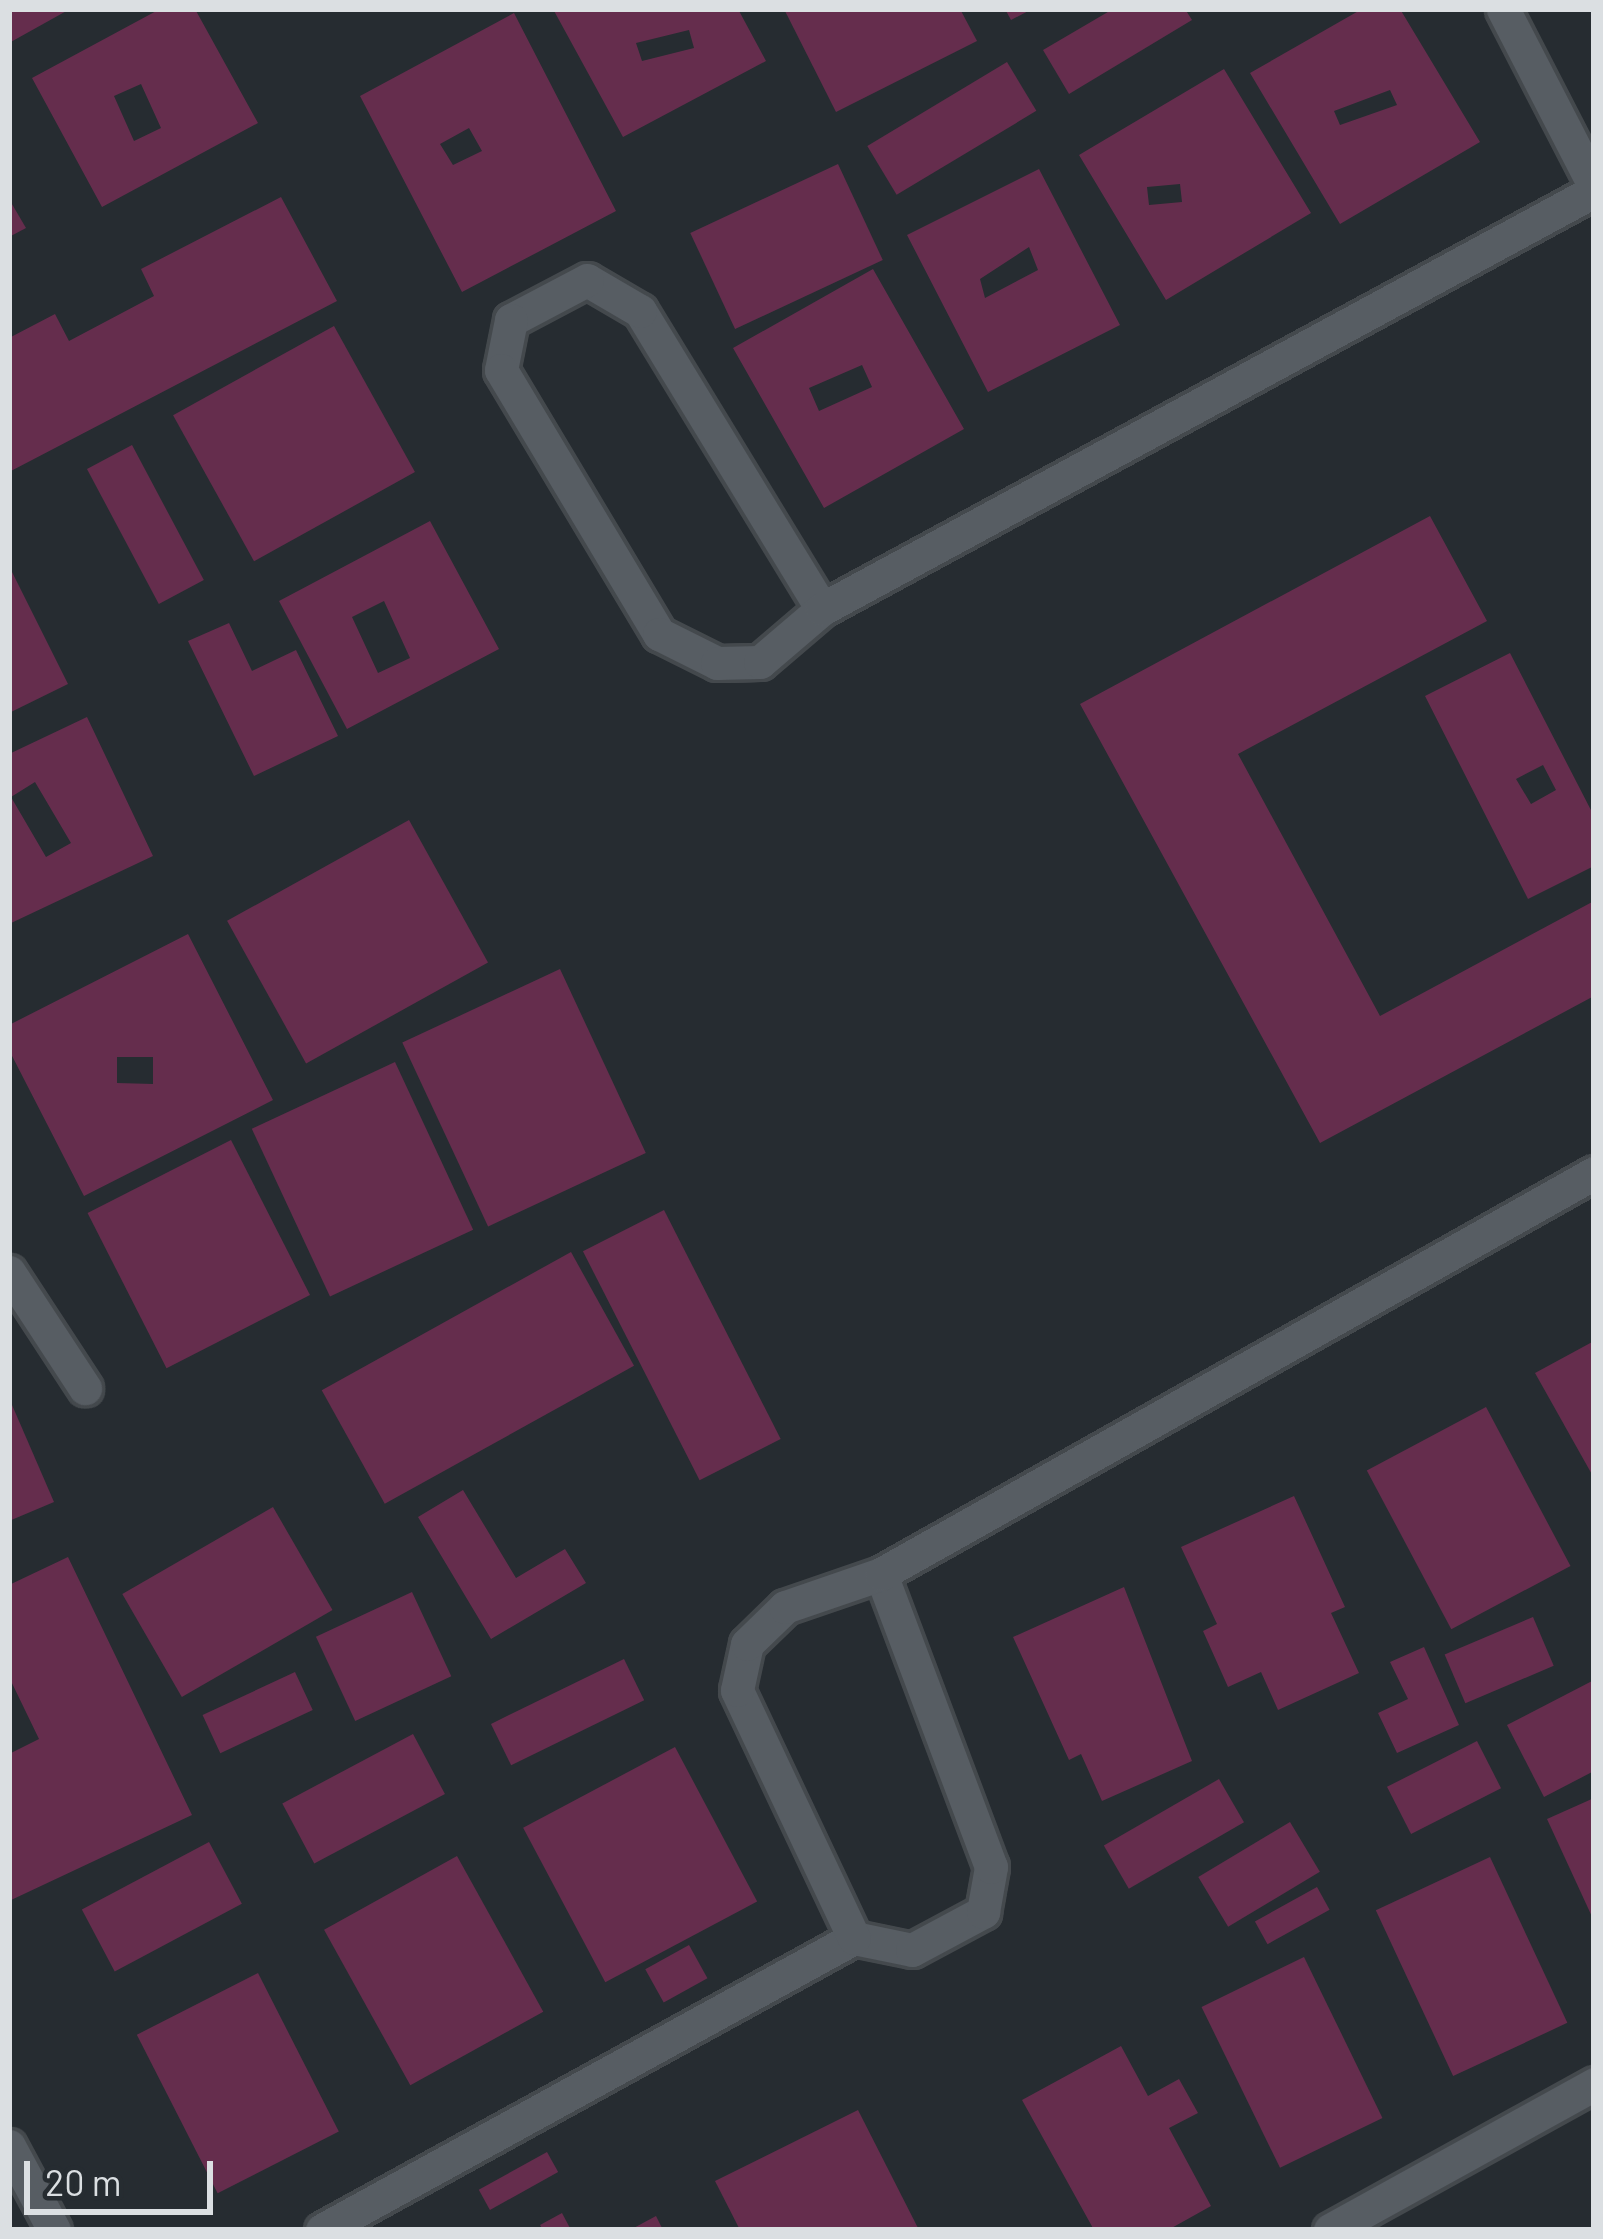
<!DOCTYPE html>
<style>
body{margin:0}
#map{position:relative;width:1603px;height:2239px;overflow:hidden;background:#262c31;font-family:Barlow,sans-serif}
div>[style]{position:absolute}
.building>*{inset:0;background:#652d4d;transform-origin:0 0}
.roads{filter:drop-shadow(3px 0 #44494d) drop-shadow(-3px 0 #44494d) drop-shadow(0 3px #44494d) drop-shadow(0 -3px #44494d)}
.service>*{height:33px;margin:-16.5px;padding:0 16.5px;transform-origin:16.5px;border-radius:16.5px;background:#575d63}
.minor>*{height:33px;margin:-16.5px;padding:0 16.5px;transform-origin:16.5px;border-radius:16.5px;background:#575d63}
span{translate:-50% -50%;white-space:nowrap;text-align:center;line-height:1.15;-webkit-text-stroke:10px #262c31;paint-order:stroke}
.frame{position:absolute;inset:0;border:12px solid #dbdfe2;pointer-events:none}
.scale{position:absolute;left:24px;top:2161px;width:189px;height:54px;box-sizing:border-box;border:6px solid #dbdfe2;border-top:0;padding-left:15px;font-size:36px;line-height:42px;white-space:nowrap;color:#dbdfe2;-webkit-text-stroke:9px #262c31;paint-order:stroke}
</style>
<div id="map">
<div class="building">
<div style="clip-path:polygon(9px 9px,70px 9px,9px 43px)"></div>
<div style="clip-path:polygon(evenodd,160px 9px,195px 9px,258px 123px,102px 207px,32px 78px,160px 9px,141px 84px,161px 128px,134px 141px,114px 96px,141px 84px)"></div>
<div style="clip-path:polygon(evenodd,553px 9px,738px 9px,766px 61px,623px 137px,553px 9px,689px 30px,694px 48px,642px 61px,636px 43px,689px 30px)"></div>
<div style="clip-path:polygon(784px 9px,960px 9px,977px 41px,836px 112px)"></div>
<div style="clip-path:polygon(1005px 9px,1032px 9px,1011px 20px)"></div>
<div style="clip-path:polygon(1113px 9px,1185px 9px,1192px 20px,1069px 94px,1043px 50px)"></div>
<div style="clip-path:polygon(evenodd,1362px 9px,1400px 9px,1480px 142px,1340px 224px,1250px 73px,1362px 9px,1390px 90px,1397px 105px,1340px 125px,1334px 111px,1390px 90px)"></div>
<div style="clip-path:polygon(evenodd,514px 13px,616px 211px,462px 292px,360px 96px,514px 13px,469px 128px,482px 151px,453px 165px,440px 144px,469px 128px)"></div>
<div style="left:1007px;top:62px;width:57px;height:163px;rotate:59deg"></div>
<div style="clip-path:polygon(evenodd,1224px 69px,1311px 213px,1166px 300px,1079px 155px,1224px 69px,1180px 184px,1182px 202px,1149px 205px,1147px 187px,1180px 184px)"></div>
<div style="left:838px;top:164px;width:106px;height:163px;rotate:65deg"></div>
<div style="clip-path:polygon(evenodd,1039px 169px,1120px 325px,988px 392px,907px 235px,1039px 169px,1029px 247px,1038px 270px,985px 298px,980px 279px,1029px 247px)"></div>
<div style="clip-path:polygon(281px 197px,337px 301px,9px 472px,9px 338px,55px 314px,69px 341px,154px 296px,141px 269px)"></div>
<div style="clip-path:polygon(9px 199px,26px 228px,9px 237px)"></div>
<div style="clip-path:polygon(evenodd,873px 269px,964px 429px,824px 508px,733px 348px,873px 269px,862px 365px,872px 387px,819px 411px,809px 388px,862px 365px)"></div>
<div style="left:334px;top:326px;width:167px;height:184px;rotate:61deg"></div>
<div style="left:132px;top:445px;width:153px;height:51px;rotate:62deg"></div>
<div style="clip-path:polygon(1430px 516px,1487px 621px,1238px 754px,1380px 1016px,1594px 901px,1594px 996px,1320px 1143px,1080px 704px)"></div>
<div style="clip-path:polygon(evenodd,430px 521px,499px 649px,347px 729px,279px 601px,430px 521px,384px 601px,410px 658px,378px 673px,352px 617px,384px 601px)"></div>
<div style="clip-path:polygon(9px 566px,68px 684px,9px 713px)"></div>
<div style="clip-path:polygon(229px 623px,252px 671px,296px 650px,338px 736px,254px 776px,188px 641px)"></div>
<div style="clip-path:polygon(evenodd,1510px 653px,1594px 816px,1594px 866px,1528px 899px,1425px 696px,1510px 653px,1543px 765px,1556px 790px,1531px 804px,1516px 779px,1543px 765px)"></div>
<div style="clip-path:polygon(evenodd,87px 717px,153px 856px,9px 924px,9px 754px,87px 717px,35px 782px,71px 843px,46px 857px,11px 797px,35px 782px)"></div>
<div style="left:409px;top:820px;width:163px;height:208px;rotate:61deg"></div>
<div style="clip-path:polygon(evenodd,188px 934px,273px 1100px,84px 1196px,9px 1050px,9px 1025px,188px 934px,117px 1057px,153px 1057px,153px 1084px,117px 1083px,117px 1057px)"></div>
<div style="left:560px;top:969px;width:203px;height:174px;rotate:65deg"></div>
<div style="left:395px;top:1062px;width:185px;height:158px;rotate:65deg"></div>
<div style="left:231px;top:1140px;width:174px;height:161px;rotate:63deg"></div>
<div style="left:664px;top:1210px;width:257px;height:91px;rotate:63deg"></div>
<div style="left:571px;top:1252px;width:130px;height:285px;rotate:61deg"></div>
<div style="clip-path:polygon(1594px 1341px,1594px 1478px,1535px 1373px)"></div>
<div style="clip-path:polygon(9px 1398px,54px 1502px,9px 1521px)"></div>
<div style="left:1486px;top:1407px;width:180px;height:135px;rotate:62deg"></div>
<div style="clip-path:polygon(463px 1490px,516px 1578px,565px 1549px,586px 1583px,491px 1639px,418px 1517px)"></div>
<div style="clip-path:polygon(1294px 1496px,1345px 1607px,1331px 1613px,1359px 1673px,1278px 1710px,1261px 1672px,1228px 1687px,1203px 1631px,1217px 1624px,1181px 1547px)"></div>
<div style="left:273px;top:1507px;width:119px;height:174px;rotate:60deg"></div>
<div style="clip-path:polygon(68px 1557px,192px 1815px,9px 1901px,9px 1754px,39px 1739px,9px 1677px,9px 1585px)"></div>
<div style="clip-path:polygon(1124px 1587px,1192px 1761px,1102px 1801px,1081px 1754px,1069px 1760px,1013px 1637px)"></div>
<div style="left:412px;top:1592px;width:93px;height:106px;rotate:65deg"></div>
<div style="left:1533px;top:1617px;width:53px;height:96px;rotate:67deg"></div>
<div style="clip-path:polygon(1424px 1647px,1459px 1725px,1397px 1753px,1378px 1713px,1408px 1699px,1390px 1662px)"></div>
<div style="left:624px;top:1659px;width:46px;height:148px;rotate:64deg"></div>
<div style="left:295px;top:1672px;width:42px;height:102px;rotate:65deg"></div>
<div style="clip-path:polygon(1594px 1680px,1594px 1771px,1544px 1797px,1507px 1725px)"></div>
<div style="left:413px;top:1734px;width:68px;height:148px;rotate:62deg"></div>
<div style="left:1477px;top:1741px;width:53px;height:101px;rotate:63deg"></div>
<div style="left:675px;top:1747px;width:175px;height:172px;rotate:62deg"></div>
<div style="left:1219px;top:1779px;width:50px;height:133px;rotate:60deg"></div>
<div style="clip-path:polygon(1594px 1798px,1594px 1921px,1547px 1819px)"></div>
<div style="left:1290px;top:1822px;width:58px;height:107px;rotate:59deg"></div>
<div style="left:209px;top:1842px;width:70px;height:144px;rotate:62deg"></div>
<div style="left:457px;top:1856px;width:178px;height:152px;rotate:61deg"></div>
<div style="left:1490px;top:1857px;width:183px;height:126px;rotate:65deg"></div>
<div style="left:1317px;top:1887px;width:26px;height:71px;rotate:61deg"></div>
<div style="left:689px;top:1945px;width:38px;height:50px;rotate:61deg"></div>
<div style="left:1304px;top:1957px;width:179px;height:114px;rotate:64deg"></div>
<div style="left:258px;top:1973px;width:178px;height:136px;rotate:63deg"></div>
<div style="clip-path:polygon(1121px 2046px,1148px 2096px,1179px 2079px,1198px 2113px,1169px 2128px,1211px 2206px,1168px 2230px,1094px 2230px,1022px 2100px)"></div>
<div style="clip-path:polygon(858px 2110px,919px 2230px,740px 2230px,715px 2181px)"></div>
<div style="left:547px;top:2152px;width:23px;height:78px;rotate:61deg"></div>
<div style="clip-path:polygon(562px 2213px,571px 2230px,543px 2230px,540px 2225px)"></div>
<div style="clip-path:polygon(656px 2216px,663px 2230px,630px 2230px)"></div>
</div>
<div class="roads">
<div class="service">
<div style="left:9px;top:1272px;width:139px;rotate:56.8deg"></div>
</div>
<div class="minor">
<div style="left:1503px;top:9px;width:198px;rotate:62.7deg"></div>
<div style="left:822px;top:609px;width:349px;rotate:-121.4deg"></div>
<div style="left:640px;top:311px;width:61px;rotate:-149.7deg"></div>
<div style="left:587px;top:280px;width:86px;rotate:152.2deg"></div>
<div style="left:511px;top:320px;width:51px;rotate:101.3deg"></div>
<div style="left:501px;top:370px;width:308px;rotate:59.1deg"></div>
<div style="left:659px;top:634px;width:65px;rotate:26.6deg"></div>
<div style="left:717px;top:663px;width:43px;rotate:-1.3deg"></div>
<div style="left:760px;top:662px;width:82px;rotate:-40.5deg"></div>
<div style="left:822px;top:609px;width:878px;rotate:-28.43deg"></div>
<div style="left:854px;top:1938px;width:59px;rotate:11.7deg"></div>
<div style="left:912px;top:1950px;width:81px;rotate:-28.2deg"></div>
<div style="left:983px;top:1912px;width:46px;rotate:-79.9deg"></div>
<div style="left:991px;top:1867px;width:313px;rotate:-110.6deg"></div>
<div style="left:9px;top:2146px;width:95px;rotate:61.8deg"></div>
<div style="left:322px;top:2230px;width:607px;rotate:-28.76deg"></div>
<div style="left:854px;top:1938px;width:274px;rotate:-115.3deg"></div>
<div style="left:737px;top:1690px;width:47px;rotate:-77.7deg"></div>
<div style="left:747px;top:1644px;width:53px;rotate:-44.2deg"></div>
<div style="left:785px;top:1607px;width:102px;rotate:-19deg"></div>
<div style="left:881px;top:1574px;width:818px;rotate:-29.35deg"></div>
<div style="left:1330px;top:2230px;width:302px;rotate:-28.9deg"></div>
</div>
</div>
<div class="frame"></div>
<div class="scale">20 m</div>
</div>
